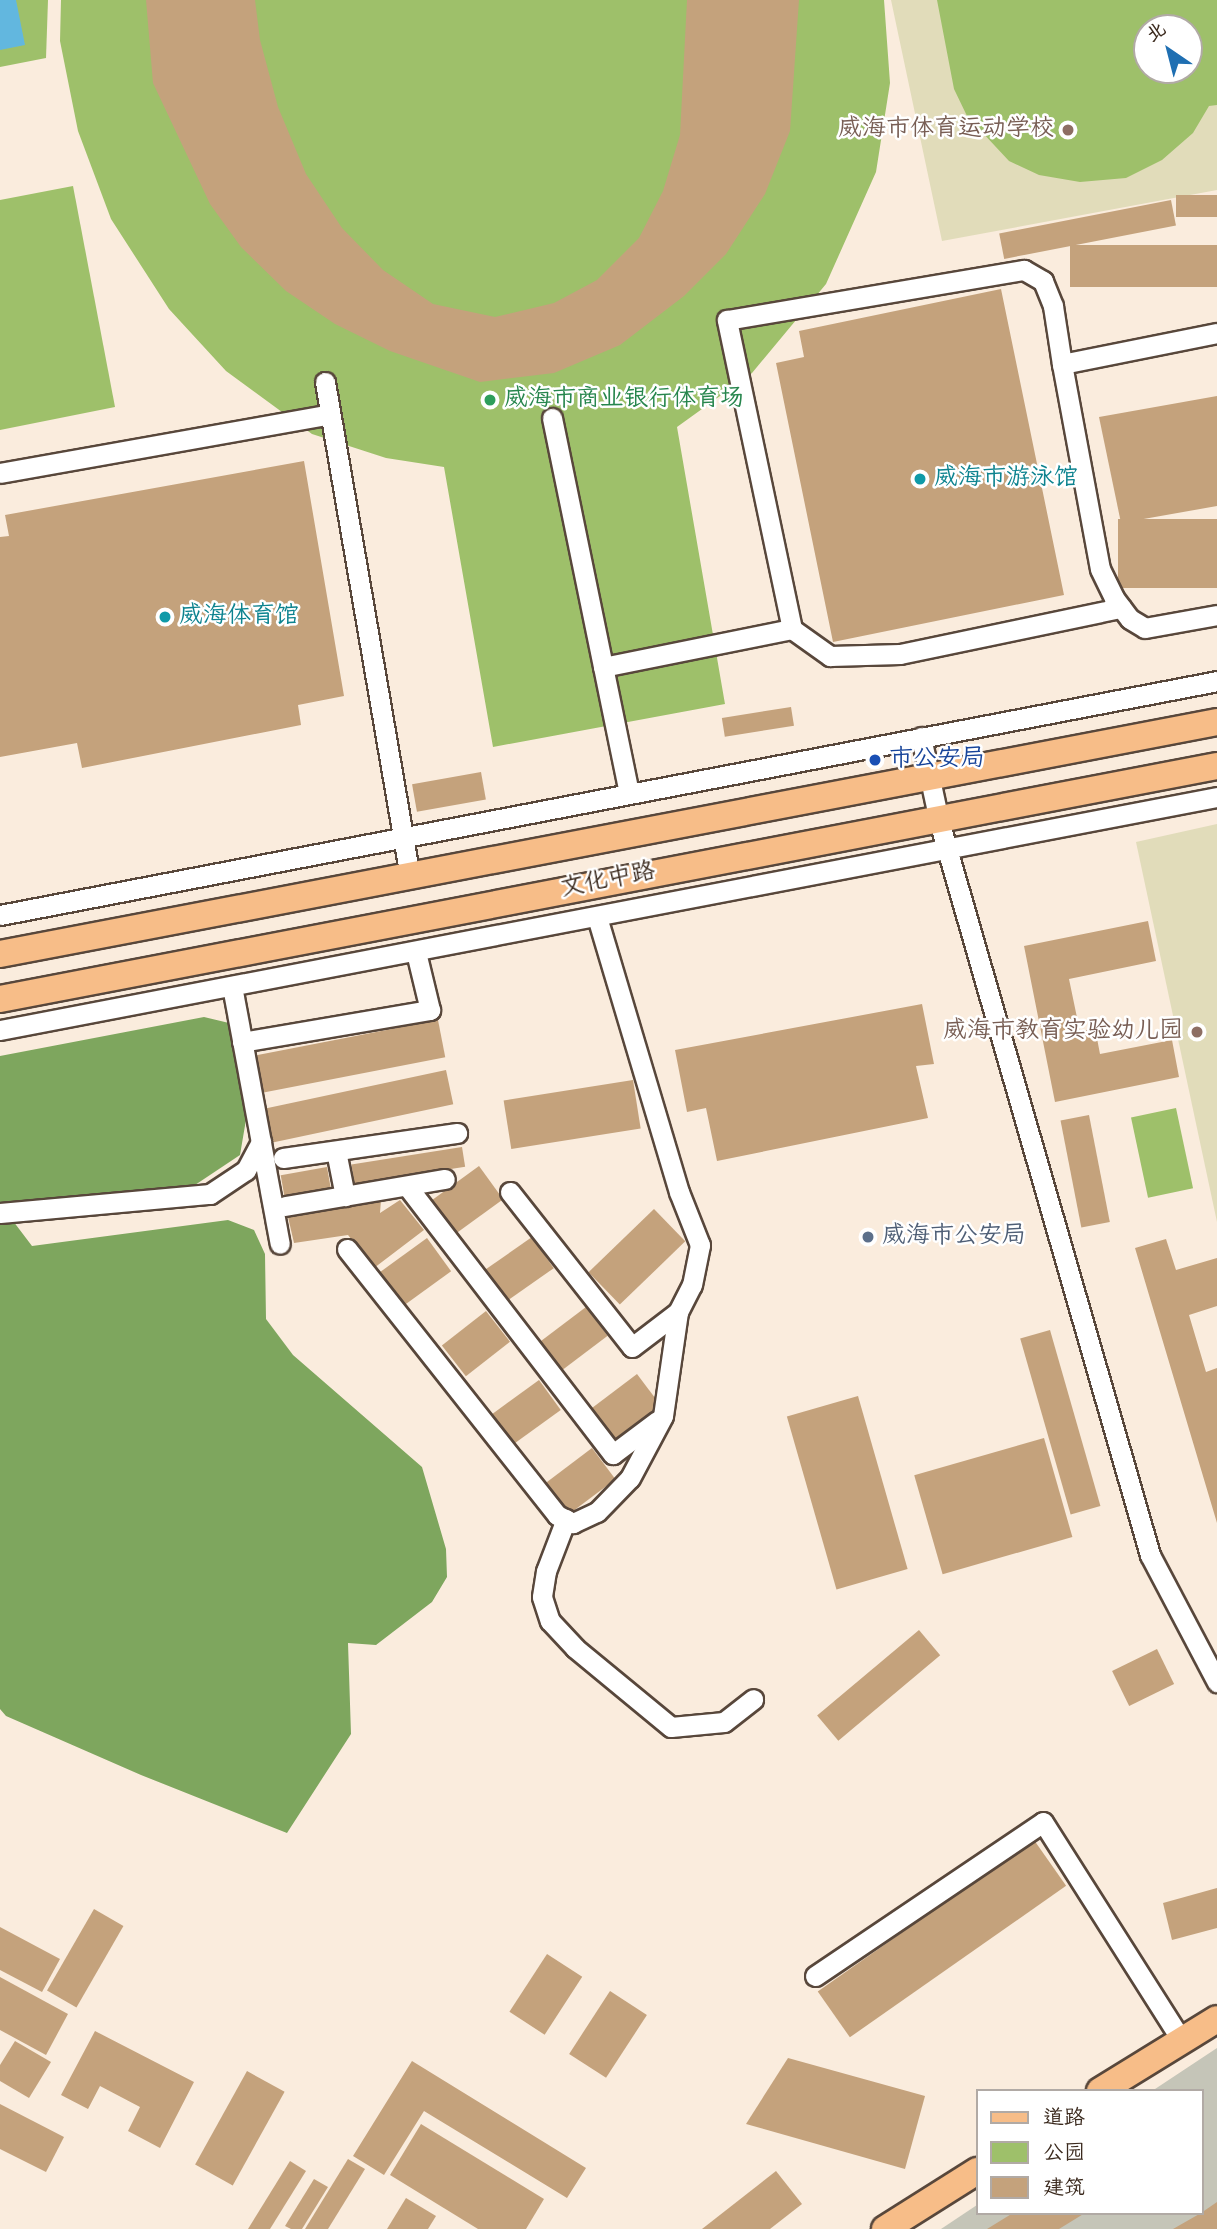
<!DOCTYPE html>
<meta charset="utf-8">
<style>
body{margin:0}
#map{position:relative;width:1217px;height:2229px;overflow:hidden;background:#faecdd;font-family:"Indie Flower","LXGW WenKai TC",sans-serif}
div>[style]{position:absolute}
.built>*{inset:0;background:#e1dcba}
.industrial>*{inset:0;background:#c5c5b8}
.green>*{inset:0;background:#9ec06a;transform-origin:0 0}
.forest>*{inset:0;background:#7ea65e}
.water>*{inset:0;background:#62b7df}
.building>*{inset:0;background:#c4a27c;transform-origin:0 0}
.roads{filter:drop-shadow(2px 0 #58473b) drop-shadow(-2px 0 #58473b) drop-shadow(0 2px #58473b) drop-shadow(0 -2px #58473b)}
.minor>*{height:19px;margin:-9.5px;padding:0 9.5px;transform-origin:9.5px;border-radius:9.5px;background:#fff}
.major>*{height:26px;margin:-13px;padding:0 13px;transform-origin:13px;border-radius:13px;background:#f7bd88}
.dots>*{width:19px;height:19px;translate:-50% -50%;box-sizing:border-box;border:4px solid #fff;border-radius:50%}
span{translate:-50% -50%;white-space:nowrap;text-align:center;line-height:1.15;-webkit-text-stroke:5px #fff;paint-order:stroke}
.education-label{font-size:24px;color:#785e54}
.right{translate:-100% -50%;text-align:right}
.leisure-label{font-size:24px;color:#27864d}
.left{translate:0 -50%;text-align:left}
.culture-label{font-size:24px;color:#0d838f}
.transit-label{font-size:24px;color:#164399}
.street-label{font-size:24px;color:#3b2a1e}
.service-label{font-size:24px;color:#4e5e75}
.legend{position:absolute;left:976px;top:2089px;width:228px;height:126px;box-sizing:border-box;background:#fff;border:2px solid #b1aaa5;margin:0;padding:9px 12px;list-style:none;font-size:21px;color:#3b2a1e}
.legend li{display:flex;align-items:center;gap:14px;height:35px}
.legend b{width:35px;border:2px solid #b1aaa5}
.north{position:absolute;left:1133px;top:14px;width:70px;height:70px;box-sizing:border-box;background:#fff;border:2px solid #b1aaa5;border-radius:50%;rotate:325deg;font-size:19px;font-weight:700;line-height:28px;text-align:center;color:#3b2a1e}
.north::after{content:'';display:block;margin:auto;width:24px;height:32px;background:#1f6fb2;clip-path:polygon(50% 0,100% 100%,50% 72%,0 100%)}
</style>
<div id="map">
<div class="built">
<div style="clip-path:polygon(evenodd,891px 0,1217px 0,1217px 190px,942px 241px,891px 0,1147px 28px,1189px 28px,1189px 70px,1147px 70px,1147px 28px)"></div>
<div style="clip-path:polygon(1217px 824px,1217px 1222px,1136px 842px)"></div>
</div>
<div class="industrial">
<div style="clip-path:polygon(1217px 2048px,1217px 2229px,941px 2229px,977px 2205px,977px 2213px,1201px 2213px,1201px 2091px,1152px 2091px)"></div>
</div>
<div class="green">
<div style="clip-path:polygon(0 0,48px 0,46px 58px,0 67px)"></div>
<div style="clip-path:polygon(61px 0,884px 0,890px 83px,876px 172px,826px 284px,752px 373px,677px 427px,725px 704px,493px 747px,444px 467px,386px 458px,312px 434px,226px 371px,169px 309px,111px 219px,78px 131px,60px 41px)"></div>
<div style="clip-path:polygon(evenodd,937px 0,1217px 0,1217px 105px,1209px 106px,1193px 133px,1162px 160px,1126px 178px,1080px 182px,1039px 175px,1009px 161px,967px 116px,954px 89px,937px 0,1147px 28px,1189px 28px,1189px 70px,1147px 70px,1147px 28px)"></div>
<div style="clip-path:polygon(73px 186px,115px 407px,0 430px,0 200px)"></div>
<div style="left:1176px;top:1108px;width:82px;height:46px;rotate:78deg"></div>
</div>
<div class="forest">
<div style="clip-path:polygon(204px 1017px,229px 1023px,249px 1102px,240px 1155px,183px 1193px,7px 1213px,32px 1246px,228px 1220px,254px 1230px,265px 1254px,266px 1319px,293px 1355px,422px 1467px,446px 1549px,447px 1577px,432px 1602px,376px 1645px,348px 1643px,351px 1734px,287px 1833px,141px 1775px,6px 1716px,0 1709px,0 1056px)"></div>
</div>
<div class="water">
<div style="clip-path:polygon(0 0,16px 0,25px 45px,0 50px)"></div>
</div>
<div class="building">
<div style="clip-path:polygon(146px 0,255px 0,260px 40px,278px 107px,306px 174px,342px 228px,383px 270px,433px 304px,495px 317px,554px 303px,597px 280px,639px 238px,663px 191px,680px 135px,687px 0,799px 0,790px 131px,765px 194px,726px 254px,684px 296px,620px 345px,554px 373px,480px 382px,390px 351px,335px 324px,286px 291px,241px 247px,210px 204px,153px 83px)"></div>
<div style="left:1217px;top:195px;width:22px;height:41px;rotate:90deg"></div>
<div style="left:1171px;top:200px;width:26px;height:175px;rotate:79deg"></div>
<div style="left:1217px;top:245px;width:42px;height:147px;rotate:90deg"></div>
<div style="clip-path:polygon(1001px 289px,1064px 595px,833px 642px,776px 363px,804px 357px,799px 331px)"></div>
<div style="clip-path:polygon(1217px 396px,1217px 506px,1121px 523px,1099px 417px)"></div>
<div style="clip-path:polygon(304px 461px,344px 696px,298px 705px,301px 725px,82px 768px,77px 743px,0 757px,0 537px,9px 536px,5px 515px)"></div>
<div style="left:1217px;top:519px;width:69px;height:99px;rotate:90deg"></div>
<div style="left:791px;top:707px;width:19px;height:70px;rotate:81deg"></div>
<div style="left:481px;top:772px;width:28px;height:70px;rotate:80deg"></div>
<div style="clip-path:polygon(1148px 921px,1156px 961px,1069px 979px,1080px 1032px,1095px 1028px,1100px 1054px,1172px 1040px,1179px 1077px,1055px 1102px,1024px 946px)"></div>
<div style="clip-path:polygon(922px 1004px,934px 1064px,916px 1066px,928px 1118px,717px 1161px,706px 1108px,687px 1112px,675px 1050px)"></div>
<div style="left:438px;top:1020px;width:38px;height:185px;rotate:79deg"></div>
<div style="left:446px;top:1070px;width:35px;height:187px;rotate:78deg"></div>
<div style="left:633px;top:1080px;width:49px;height:131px;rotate:81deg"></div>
<div style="left:1089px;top:1115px;width:109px;height:29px;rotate:79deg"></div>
<div style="left:462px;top:1147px;width:20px;height:112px;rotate:81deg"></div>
<div style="left:479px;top:1166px;width:41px;height:60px;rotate:54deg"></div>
<div style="left:327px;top:1167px;width:23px;height:47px;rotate:80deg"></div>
<div style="clip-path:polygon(381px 1200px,380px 1213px,400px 1200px,424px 1230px,374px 1268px,348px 1235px,294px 1243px,288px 1217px)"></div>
<div style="left:654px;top:1209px;width:45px;height:91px;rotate:46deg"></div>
<div style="left:532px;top:1237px;width:38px;height:59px;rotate:55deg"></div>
<div style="left:427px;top:1238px;width:41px;height:58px;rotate:54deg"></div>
<div style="clip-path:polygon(1166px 1239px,1176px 1270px,1217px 1258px,1217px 1306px,1189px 1315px,1206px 1372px,1217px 1368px,1217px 1523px,1135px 1248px)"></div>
<div style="left:586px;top:1307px;width:36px;height:58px;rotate:53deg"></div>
<div style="left:486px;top:1311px;width:39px;height:56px;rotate:52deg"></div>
<div style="left:1050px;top:1330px;width:183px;height:31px;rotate:74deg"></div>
<div style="left:637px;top:1374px;width:40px;height:58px;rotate:53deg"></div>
<div style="left:539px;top:1380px;width:37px;height:59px;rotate:54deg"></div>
<div style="left:858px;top:1396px;width:180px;height:74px;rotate:74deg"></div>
<div style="left:1044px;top:1438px;width:103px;height:135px;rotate:74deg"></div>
<div style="left:592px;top:1448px;width:39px;height:58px;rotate:53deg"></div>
<div style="left:919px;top:1630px;width:33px;height:133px;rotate:50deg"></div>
<div style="left:1157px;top:1649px;width:39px;height:50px;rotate:64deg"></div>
<div style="left:1034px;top:1840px;width:56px;height:264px;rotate:55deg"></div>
<div style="clip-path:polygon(1217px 1888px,1217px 1928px,1172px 1940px,1163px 1903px)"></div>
<div style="left:94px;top:1909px;width:34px;height:94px;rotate:30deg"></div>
<div style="clip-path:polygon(0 1927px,60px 1959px,42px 1992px,0 1970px)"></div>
<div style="left:547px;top:1954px;width:42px;height:69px;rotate:33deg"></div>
<div style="clip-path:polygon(0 1977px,68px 2014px,46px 2055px,0 2030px)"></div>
<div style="left:610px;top:1991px;width:44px;height:75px;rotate:33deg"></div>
<div style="clip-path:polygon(95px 2031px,194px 2082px,160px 2148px,128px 2131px,140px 2107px,100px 2086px,88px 2109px,61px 2095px)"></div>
<div style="clip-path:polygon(15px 2041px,51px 2062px,29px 2098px,0 2081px,0 2065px)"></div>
<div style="clip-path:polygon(788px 2058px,925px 2096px,905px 2169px,746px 2124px)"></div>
<div style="clip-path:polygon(412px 2061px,586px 2168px,567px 2198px,424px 2111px,384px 2175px,353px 2156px)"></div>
<div style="left:247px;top:2071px;width:43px;height:107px;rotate:29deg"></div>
<div style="clip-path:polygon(0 2104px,64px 2137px,46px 2172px,0 2149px)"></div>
<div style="clip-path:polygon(421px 2124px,544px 2199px,526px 2229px,478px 2229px,390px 2175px)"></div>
<div style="clip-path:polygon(348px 2159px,365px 2169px,328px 2229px,305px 2229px)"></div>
<div style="clip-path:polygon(290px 2161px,306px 2171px,270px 2229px,248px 2229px)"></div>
<div style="clip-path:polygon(776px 2171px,802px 2204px,770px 2229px,702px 2229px)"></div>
<div style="clip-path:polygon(314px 2179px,328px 2187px,302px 2229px,291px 2229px,285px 2226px)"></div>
<div style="clip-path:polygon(406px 2198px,436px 2216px,428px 2229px,387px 2229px)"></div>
<div style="clip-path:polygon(1217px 2202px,1217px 2229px,1173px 2229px,1201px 2213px)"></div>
<div style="clip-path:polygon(1013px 2213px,1085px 2213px,1059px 2229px,987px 2229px)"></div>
</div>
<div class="roads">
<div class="minor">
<div style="left:1217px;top:333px;width:158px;rotate:168.7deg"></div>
<div style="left:1062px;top:364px;width:208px;rotate:79.5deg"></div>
<div style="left:1100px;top:569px;width:32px;rotate:64deg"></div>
<div style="left:1114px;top:598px;width:26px;rotate:53deg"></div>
<div style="left:1130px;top:619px;width:17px;rotate:31deg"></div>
<div style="left:1145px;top:628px;width:73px;rotate:-10.2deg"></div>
<div style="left:325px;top:382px;width:502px;rotate:80.26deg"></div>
<div style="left:552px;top:418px;width:383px;rotate:78.4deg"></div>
<div style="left:0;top:473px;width:335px;rotate:-10.1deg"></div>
<div style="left:792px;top:629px;width:47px;rotate:35.4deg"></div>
<div style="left:830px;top:656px;width:70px;rotate:-1.6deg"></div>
<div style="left:900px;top:654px;width:226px;rotate:-11.8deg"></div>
<div style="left:603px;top:667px;width:193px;rotate:-11.4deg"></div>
<div style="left:792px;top:629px;width:316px;rotate:-101.9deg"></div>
<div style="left:727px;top:320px;width:301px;rotate:-9.6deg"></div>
<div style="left:1024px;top:270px;width:22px;rotate:30deg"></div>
<div style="left:1043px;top:281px;width:27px;rotate:68deg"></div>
<div style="left:1053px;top:306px;width:59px;rotate:81.2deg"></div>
<div style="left:921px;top:737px;width:86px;rotate:77.9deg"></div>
<div style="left:939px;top:821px;width:764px;rotate:73.96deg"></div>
<div style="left:1150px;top:1555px;width:144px;rotate:62.2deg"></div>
<div style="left:0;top:915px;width:1239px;rotate:-10.88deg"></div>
<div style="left:232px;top:986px;width:262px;rotate:79.5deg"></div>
<div style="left:0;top:1030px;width:1239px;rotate:-10.84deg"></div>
<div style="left:242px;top:1042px;width:191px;rotate:-9.7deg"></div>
<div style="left:430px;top:1010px;width:60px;rotate:-103.6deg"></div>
<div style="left:336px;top:1151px;width:46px;rotate:78.7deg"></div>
<div style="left:283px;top:1158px;width:176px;rotate:-8.2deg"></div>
<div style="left:407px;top:1186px;width:338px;rotate:52.5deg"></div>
<div style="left:613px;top:1454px;width:55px;rotate:-36.9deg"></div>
<div style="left:510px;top:1192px;width:197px;rotate:51.8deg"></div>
<div style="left:632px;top:1347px;width:58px;rotate:-37.3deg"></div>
<div style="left:285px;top:1206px;width:162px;rotate:-9.6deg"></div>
<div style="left:0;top:1213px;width:211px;rotate:-5.2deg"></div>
<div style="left:210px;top:1194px;width:43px;rotate:-33.7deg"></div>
<div style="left:246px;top:1170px;width:32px;rotate:-62deg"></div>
<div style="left:347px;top:1249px;width:339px;rotate:51.7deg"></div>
<div style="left:557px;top:1515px;width:18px;rotate:27deg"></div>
<div style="left:573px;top:1523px;width:26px;rotate:-25deg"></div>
<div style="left:597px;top:1512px;width:47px;rotate:-45.9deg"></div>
<div style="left:630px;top:1478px;width:70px;rotate:-62deg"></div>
<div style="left:663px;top:1416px;width:105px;rotate:-81.8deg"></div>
<div style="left:678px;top:1312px;width:30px;rotate:-63deg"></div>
<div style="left:692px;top:1285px;width:41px;rotate:-78.7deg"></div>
<div style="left:700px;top:1245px;width:57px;rotate:-111.6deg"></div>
<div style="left:679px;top:1192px;width:287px;rotate:-106.6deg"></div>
<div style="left:566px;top:1519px;width:56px;rotate:111deg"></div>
<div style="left:546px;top:1571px;width:26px;rotate:99deg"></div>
<div style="left:542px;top:1597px;width:25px;rotate:72deg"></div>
<div style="left:550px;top:1621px;width:37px;rotate:47deg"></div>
<div style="left:575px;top:1648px;width:124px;rotate:39.5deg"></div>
<div style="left:671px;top:1727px;width:53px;rotate:-5.4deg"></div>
<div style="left:724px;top:1722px;width:37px;rotate:-38deg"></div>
<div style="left:815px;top:1976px;width:275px;rotate:-34deg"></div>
<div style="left:1043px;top:1822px;width:256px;rotate:57.6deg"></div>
</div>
<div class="major">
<div style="left:0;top:954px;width:1239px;rotate:-10.79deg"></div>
<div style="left:0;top:999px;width:1239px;rotate:-10.84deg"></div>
<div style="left:1100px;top:2091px;width:137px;rotate:-31.6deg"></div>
<div style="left:885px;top:2229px;width:109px;rotate:-32.2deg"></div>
</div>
</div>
<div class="dots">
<div style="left:1068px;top:130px;background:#8d6e63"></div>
<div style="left:490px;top:400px;background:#2e9e5b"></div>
<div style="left:920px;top:479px;background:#0f9aa8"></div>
<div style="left:165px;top:617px;background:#0f9aa8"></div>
<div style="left:875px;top:760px;background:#1a4fb4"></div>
<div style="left:1197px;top:1032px;background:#8d6e63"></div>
<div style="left:868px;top:1237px;background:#5c6f8a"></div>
</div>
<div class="education-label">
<span class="right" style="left:1054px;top:130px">威海市体育运动学校</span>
<span class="right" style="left:1183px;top:1032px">威海市教育实验幼儿园</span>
</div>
<div class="leisure-label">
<span class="left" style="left:504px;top:400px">威海市商业银行体育场</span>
</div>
<div class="culture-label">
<span class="left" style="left:934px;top:479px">威海市游泳馆</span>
<span class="left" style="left:179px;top:617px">威海体育馆</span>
</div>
<div class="transit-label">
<span class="left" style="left:889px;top:760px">市公安局</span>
</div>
<div class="street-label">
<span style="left:608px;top:881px;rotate:-11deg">文化中路</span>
</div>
<div class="service-label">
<span class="left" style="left:882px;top:1237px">威海市公安局</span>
</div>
<ul class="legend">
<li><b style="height:9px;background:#f7bd88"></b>道路</li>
<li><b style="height:19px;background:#9ec06a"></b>公园</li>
<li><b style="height:19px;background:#c4a27c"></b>建筑</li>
</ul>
<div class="north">北</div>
</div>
